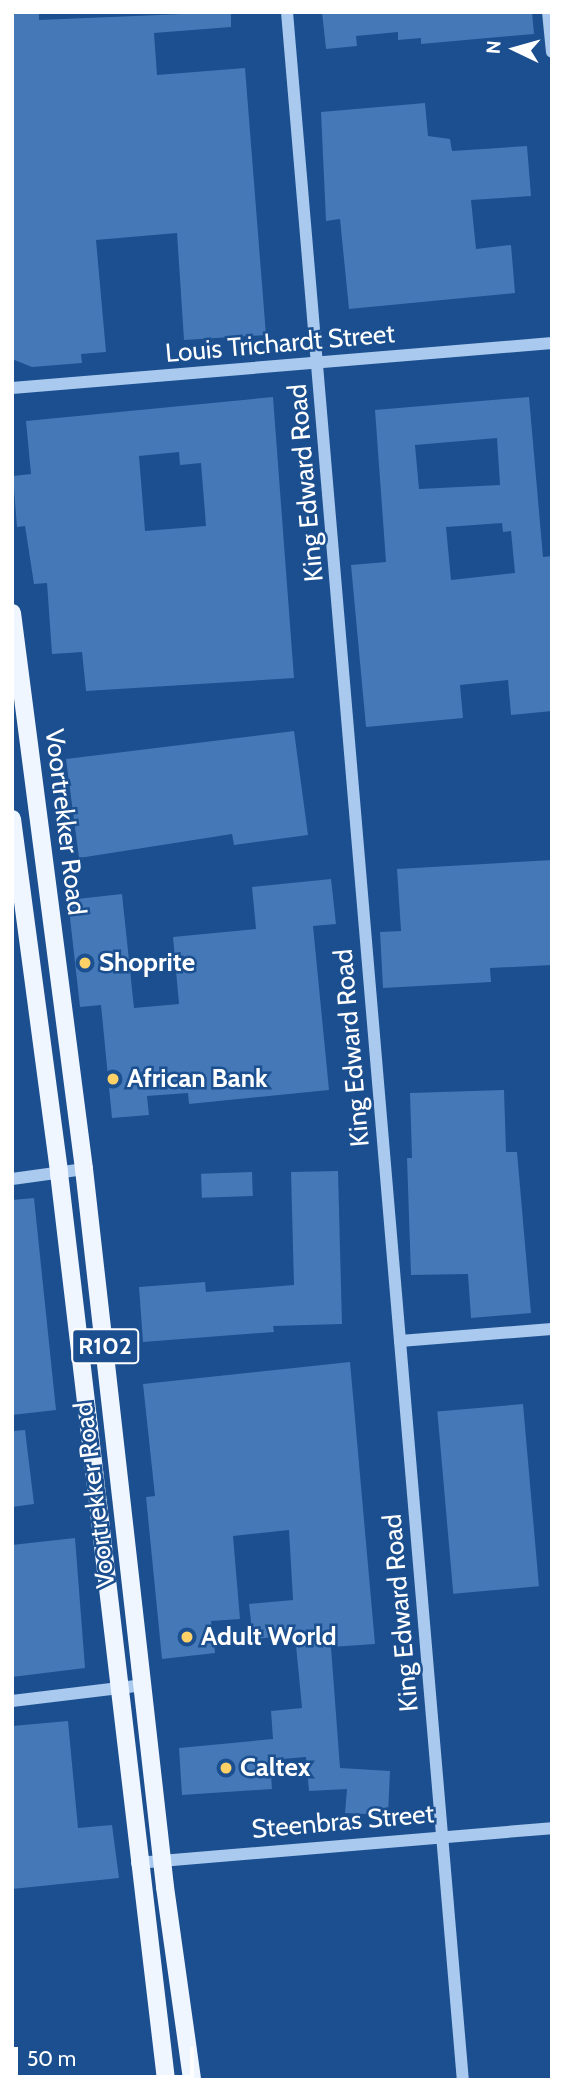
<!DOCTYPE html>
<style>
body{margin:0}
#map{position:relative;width:564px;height:2092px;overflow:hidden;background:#1b4f8f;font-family:Cabin,sans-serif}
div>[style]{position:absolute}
.building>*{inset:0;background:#4478b7;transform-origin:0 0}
.minor>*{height:12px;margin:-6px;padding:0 6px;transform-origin:6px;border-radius:6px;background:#a9c9ee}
.major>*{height:18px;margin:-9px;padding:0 9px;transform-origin:9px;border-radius:9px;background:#f0f6ff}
.dots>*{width:19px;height:19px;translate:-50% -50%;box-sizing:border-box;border:4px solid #1b4f8f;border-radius:50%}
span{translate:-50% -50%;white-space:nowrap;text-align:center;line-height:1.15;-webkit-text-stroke:5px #1b4f8f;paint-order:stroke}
.shield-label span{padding:2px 5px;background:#1b4f8f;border:2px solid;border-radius:5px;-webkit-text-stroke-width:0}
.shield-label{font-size:24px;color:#fff;font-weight:700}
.street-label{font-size:26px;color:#fff}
.poi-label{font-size:26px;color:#fff;font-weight:700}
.left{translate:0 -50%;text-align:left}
.frame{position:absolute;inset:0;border:14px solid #fff;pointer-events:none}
.north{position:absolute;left:480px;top:14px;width:70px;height:70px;-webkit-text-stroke:5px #1b4f8f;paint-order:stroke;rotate:275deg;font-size:19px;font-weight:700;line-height:28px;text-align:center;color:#fff}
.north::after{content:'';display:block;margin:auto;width:24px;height:32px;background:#fff;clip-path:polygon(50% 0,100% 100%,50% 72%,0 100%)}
.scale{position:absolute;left:14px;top:2047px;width:180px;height:32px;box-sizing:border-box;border:4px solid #fff;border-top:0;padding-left:9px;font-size:21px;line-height:24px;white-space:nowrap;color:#fff;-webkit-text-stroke:5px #1b4f8f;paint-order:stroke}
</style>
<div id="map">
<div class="building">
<div style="clip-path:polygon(12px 12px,39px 12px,39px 20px,231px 12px,231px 27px,154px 33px,157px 75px,245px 68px,266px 335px,184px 340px,177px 233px,96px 240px,106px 352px,81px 354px,82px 363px,32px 367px,12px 359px)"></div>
<div style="clip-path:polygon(322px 12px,532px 12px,534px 34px,421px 44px,421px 38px,398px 40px,398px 32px,356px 36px,357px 46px,326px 49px)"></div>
<div style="clip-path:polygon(425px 103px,428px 136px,450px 139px,452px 151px,527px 146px,531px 196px,471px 200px,476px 249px,511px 245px,515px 293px,349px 309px,340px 219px,326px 221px,321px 112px)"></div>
<div style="clip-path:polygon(evenodd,273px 397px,294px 678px,86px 691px,82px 652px,52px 654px,47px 583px,34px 584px,25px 526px,17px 527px,13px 476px,31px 474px,26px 421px,273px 397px,179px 452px,180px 465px,201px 463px,206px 526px,145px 531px,139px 456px,179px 452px)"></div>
<div style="clip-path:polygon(evenodd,529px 397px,543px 557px,552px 556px,552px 711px,511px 715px,508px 680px,460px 685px,463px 718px,366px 727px,351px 565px,386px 562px,375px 410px,529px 397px,497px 438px,500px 485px,419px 489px,415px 445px,497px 438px,529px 397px,502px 523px,503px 532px,511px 531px,515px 573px,451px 580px,446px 527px,502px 523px)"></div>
<div style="clip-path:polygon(294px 731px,308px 835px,234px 845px,232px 834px,79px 858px,66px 759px)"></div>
<div style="clip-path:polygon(552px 860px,552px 965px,490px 968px,491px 982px,383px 988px,380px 932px,401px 931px,397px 869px)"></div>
<div style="clip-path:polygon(331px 879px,336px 924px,313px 926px,329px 1090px,189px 1104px,188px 1093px,147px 1096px,149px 1115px,112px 1118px,101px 1005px,80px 1007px,68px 900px,122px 894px,134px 1008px,179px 1004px,173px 937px,256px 929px,252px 887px)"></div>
<div style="clip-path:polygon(504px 1090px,506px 1152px,517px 1152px,531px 1313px,471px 1318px,468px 1274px,411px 1275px,407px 1158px,412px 1158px,410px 1093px)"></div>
<div style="clip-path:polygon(338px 1171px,342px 1324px,273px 1326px,274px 1332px,143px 1342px,139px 1287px,205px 1282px,206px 1292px,294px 1285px,291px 1172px)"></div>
<div style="left:252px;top:1172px;width:24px;height:51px;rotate:88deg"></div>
<div style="clip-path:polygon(34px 1198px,56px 1410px,12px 1415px,12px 1200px)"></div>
<div style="clip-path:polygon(350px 1362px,375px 1644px,331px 1647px,340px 1768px,390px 1771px,388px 1815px,345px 1813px,347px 1789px,309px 1791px,306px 1757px,270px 1760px,272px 1789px,182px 1795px,179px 1748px,273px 1739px,271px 1711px,302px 1708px,295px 1635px,253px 1639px,249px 1604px,293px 1600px,289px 1530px,233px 1536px,240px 1619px,211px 1621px,215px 1653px,162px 1659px,146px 1497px,155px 1496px,143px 1384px)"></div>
<div style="left:523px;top:1404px;width:183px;height:86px;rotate:85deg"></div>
<div style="clip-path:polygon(25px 1430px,34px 1504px,12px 1507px,12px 1431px)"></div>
<div style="clip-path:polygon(75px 1538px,85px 1668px,12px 1677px,12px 1545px)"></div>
<div style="clip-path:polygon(68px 1721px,78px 1828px,112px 1825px,119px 1878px,12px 1889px,12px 1726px)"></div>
</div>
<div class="minor">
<div style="left:287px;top:12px;width:2075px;rotate:85.14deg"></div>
<div style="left:548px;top:12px;width:40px;rotate:84.3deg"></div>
<div style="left:12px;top:388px;width:542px;rotate:-4.76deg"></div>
<div style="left:12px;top:1179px;width:73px;rotate:-7.9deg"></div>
<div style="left:400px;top:1341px;width:152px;rotate:-4.5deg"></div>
<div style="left:12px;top:1701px;width:133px;rotate:-6.9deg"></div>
<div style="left:137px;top:1863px;width:416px;rotate:-4.8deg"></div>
</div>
<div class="major">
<div style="left:12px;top:613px;width:561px;rotate:82.62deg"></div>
<div style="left:84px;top:1169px;width:723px;rotate:83.56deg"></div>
<div style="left:165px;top:1887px;width:195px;rotate:82deg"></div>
<div style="left:12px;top:819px;width:357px;rotate:82.4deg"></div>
<div style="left:59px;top:1173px;width:913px;rotate:83.27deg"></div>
</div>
<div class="dots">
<div style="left:85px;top:963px;background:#ffd166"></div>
<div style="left:113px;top:1079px;background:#ffd166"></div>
<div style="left:187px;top:1637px;background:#ffd166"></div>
<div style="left:226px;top:1768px;background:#ffd166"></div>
</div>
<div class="shield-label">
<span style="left:105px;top:1346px">R102</span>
</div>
<div class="street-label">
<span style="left:280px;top:344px;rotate:-5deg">Louis Trichardt Street</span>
<span style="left:306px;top:483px;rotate:-95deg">King Edward Road</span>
<span style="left:65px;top:822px;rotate:83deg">Voortrekker Road</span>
<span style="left:352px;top:1048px;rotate:-95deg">King Edward Road</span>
<span style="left:95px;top:1495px;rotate:-97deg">Voortrekker Road</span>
<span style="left:401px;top:1613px;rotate:-95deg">King Edward Road</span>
<span style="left:343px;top:1822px;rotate:-5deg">Steenbras Street</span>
</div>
<div class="poi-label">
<span class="left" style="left:99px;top:963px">Shoprite</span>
<span class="left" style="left:127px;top:1079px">African Bank</span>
<span class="left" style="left:201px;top:1637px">Adult World</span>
<span class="left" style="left:240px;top:1768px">Caltex</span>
</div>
<div class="frame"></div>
<div class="north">N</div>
<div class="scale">50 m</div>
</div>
